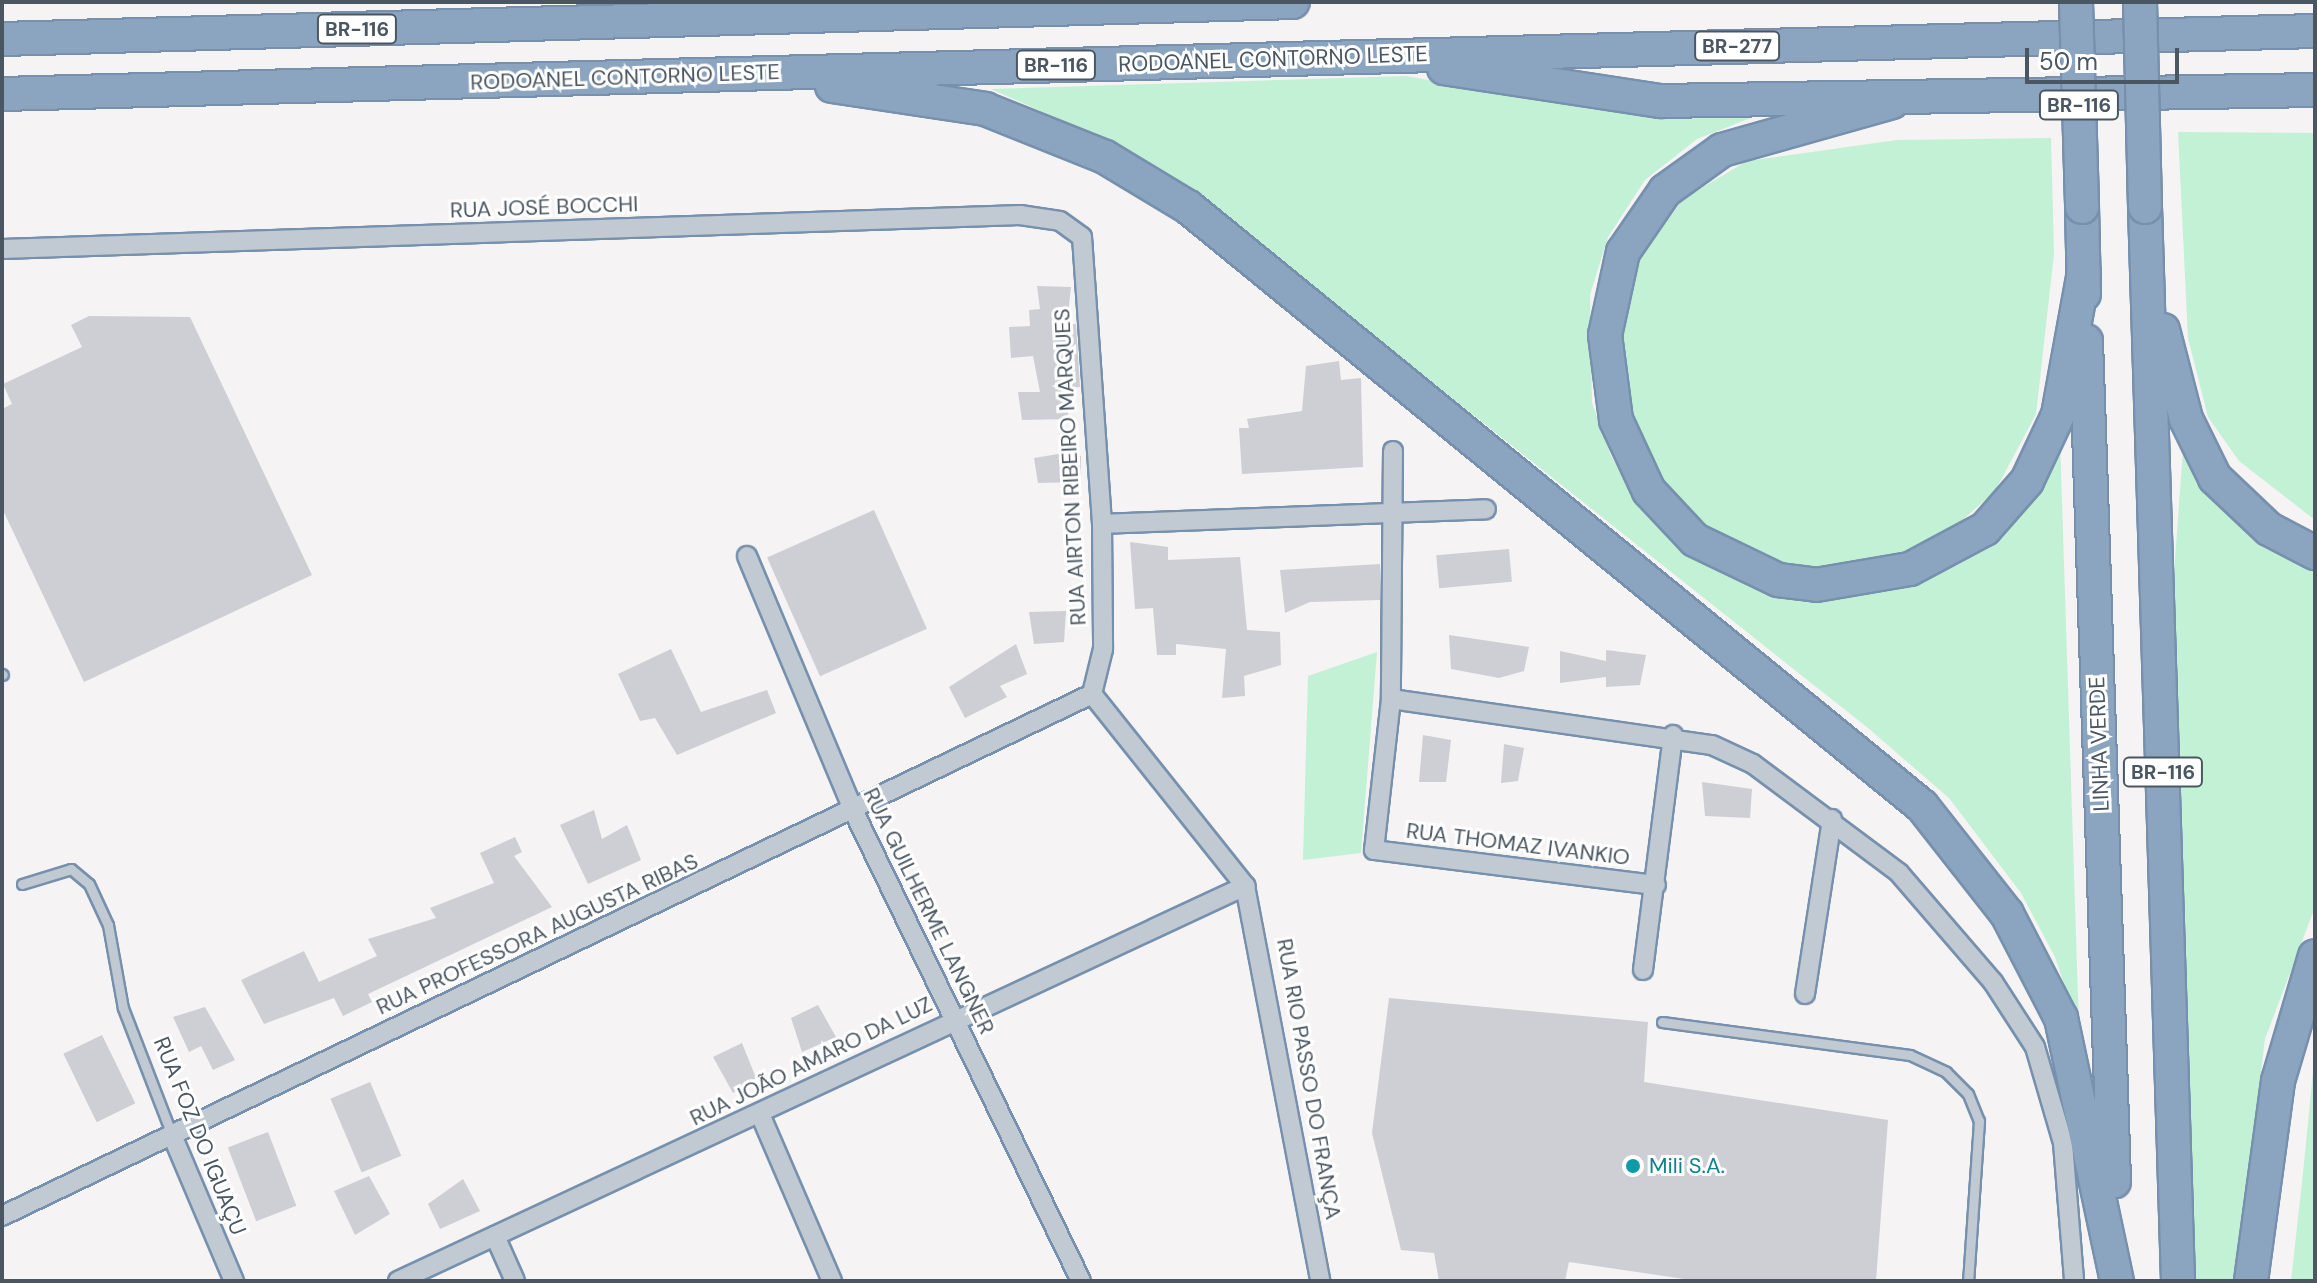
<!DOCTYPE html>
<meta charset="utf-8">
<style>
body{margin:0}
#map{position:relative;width:2317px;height:1283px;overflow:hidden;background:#f5f3f3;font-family:"DM Sans",sans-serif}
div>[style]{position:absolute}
.green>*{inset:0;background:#c3f1d5}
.building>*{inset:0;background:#cdcfd5;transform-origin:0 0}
.roads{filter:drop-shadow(2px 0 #7690ad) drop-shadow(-2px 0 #7690ad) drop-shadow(0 2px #7690ad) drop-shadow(0 -2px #7690ad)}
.lane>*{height:9px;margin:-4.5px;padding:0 4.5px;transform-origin:4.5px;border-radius:4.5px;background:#c1cad2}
.street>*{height:18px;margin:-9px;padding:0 9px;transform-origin:9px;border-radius:9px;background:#c1cad2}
.highway>*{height:32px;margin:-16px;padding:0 16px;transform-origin:16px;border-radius:16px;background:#8ba5c1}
.bridges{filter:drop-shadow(2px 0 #7690ad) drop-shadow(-2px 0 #7690ad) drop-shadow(0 2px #7690ad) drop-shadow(0 -2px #7690ad)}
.highway-bridge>*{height:32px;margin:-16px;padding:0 16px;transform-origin:16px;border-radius:16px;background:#8ba5c1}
.dots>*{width:22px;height:22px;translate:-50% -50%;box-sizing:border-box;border:4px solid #fff;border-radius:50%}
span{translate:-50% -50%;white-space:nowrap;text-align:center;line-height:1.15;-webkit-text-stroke:6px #fff;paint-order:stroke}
.shield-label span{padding:2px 6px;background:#fff;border:2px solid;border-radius:6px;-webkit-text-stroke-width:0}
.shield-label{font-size:20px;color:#4a5661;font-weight:700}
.street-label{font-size:22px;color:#4a5661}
.culture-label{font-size:22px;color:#0d838f}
.left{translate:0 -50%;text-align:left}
.frame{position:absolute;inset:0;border:4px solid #4a5661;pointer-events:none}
.scale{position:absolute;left:2025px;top:48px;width:154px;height:36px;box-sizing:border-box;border:4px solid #4a5661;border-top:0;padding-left:10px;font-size:24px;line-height:28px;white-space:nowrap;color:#4a5661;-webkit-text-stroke:6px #fff;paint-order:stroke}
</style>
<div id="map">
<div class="green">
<div style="clip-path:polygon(1406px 76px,1596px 110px,1766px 112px,1697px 139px,1645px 180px,1608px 237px,1590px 295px,1592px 403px,1611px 456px,1632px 495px,1666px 534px,1710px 565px,1759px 587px,1939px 570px,2060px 439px,2079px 1028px,2055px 957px,2021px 893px,1949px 798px,1868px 728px,1202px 200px,1118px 145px,991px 89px)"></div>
<div style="clip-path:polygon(2178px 132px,2315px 133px,2315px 520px,2239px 461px,2208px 417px,2188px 338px)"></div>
<div style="clip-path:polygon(2051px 138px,2054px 254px,2036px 414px,1995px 491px,1930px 549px,1838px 573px,1764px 559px,1714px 533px,1669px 498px,1621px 394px,1617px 330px,1640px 259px,1683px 199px,1747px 161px,1897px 140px)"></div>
<div style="clip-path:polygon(2183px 449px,2230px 517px,2265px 546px,2315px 566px,2315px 907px,2265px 1039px,2235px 1281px,2194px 1281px,2192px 1249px,2174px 573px)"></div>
<div style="clip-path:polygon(1377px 652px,1361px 853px,1303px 860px,1308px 676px)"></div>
<div style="clip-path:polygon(2315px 1051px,2315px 1281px,2291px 1281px,2303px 1173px)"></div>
</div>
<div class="building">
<div style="clip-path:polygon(1037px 286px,1071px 287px,1067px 324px,1076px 324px,1080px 387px,1068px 388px,1068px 419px,1022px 420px,1018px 392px,1040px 392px,1033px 356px,1011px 358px,1009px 327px,1030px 326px,1029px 310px,1040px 309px)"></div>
<div style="clip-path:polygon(89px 316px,190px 317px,312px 575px,84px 682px,2px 508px,2px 409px,12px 404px,3px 384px,82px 347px,71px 325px)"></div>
<div style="clip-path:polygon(1339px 361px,1341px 380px,1361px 378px,1363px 467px,1242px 474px,1239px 428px,1249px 428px,1247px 419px,1302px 411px,1306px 366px)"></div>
<div style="clip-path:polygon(1070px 452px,1081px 456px,1081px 482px,1038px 483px,1034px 458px)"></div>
<div style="left:874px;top:510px;width:130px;height:117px;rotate:66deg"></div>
<div style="clip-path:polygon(1130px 542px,1168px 547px,1168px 560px,1240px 557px,1247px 630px,1280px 632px,1281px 665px,1244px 676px,1245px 696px,1222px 698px,1226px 649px,1176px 644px,1176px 655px,1157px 655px,1153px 608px,1135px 609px)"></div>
<div style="left:1509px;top:549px;width:33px;height:73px;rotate:85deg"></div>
<div style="clip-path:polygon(1380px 564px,1380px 600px,1310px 602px,1285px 613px,1280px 570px)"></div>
<div style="clip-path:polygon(1066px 611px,1064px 642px,1034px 644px,1029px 612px)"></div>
<div style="clip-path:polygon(1449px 635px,1529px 647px,1524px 671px,1499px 678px,1451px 669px)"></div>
<div style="clip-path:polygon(1016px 644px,1027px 674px,1000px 686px,1007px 697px,965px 718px,949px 687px)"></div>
<div style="clip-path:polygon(671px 649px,701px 712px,767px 690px,776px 713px,677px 755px,655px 718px,640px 721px,618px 674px)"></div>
<div style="clip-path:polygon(1606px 650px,1646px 655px,1640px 685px,1606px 687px,1606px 677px,1560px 683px,1560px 651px,1606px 661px)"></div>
<div style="clip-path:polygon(1423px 735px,1451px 740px,1446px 782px,1419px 782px)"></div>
<div style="clip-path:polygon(1504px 744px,1524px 748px,1518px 781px,1501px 783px)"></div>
<div style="clip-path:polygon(1702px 782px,1752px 789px,1750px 818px,1705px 816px)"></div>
<div style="clip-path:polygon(594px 810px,602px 839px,627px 825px,641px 860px,588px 884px,560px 825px)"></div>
<div style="clip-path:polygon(515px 837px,522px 852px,514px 856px,552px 907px,368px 994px,372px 1002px,343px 1016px,334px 998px,264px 1024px,241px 980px,304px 951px,319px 982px,377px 956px,368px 939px,436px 918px,430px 908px,494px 883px,480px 853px)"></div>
<div style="clip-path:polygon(1389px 998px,1648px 1022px,1644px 1082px,1888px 1120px,1876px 1281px,1698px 1281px,1569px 1262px,1565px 1281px,1439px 1281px,1434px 1253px,1401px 1250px,1372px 1133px)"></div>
<div style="clip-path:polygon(818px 1005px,836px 1037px,802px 1052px,791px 1018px)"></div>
<div style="clip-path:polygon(205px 1007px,235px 1060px,213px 1070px,201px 1046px,189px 1052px,173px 1017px)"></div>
<div style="left:102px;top:1035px;width:76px;height:43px;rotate:64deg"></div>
<div style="clip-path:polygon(742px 1043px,756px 1078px,733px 1093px,713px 1057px)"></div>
<div style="left:370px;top:1082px;width:80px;height:43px;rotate:67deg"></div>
<div style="left:268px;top:1132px;width:79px;height:43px;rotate:69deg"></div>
<div style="clip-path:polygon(369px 1176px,390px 1214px,355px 1235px,334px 1191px)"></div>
<div style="clip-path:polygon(463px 1179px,480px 1211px,440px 1229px,428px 1204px)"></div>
</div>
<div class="roads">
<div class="lane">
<div style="left:2px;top:674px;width:1px;rotate:45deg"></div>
<div style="left:22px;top:884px;width:51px;rotate:-17deg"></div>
<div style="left:71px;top:869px;width:23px;rotate:40deg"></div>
<div style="left:89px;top:884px;width:45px;rotate:65.1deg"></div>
<div style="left:108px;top:925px;width:84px;rotate:79.8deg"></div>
<div style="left:123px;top:1008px;width:136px;rotate:68.9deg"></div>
<div style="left:1662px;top:1022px;width:250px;rotate:7.6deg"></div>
<div style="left:1910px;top:1055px;width:40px;rotate:25deg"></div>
<div style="left:1946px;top:1072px;width:31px;rotate:45deg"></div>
<div style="left:1968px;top:1094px;width:29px;rotate:68deg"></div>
<div style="left:1979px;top:1121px;width:160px;rotate:93.9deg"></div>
</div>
<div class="street">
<div style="left:2px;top:249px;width:1019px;rotate:-1.91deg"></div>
<div style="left:1020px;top:215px;width:40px;rotate:8.5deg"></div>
<div style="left:1060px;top:221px;width:27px;rotate:36deg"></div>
<div style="left:1082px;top:237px;width:288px;rotate:86deg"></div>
<div style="left:1102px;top:524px;width:125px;rotate:89.5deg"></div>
<div style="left:1103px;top:649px;width:46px;rotate:103.7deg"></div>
<div style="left:1393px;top:451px;width:248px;rotate:90.5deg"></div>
<div style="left:1391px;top:699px;width:152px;rotate:96.4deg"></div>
<div style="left:1374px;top:850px;width:284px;rotate:7.1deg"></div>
<div style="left:1102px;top:524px;width:384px;rotate:-2.2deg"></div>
<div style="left:747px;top:556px;width:275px;rotate:67.3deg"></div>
<div style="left:853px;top:810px;width:523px;rotate:64.17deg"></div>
<div style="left:1092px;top:694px;width:246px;rotate:51.4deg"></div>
<div style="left:1245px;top:886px;width:402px;rotate:79.2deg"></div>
<div style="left:1391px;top:699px;width:324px;rotate:8.2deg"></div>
<div style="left:1712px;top:745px;width:45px;rotate:24.9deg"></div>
<div style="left:1753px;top:764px;width:182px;rotate:36.7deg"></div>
<div style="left:1899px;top:873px;width:144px;rotate:49.2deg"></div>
<div style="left:1993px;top:982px;width:77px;rotate:57.1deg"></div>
<div style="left:2035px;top:1047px;width:100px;rotate:73.7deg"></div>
<div style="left:2063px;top:1143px;width:138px;rotate:85.4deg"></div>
<div style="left:1643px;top:970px;width:237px;rotate:-82.7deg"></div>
<div style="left:1805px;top:994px;width:177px;rotate:-81.2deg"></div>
<div style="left:760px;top:1114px;width:182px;rotate:66.7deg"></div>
<div style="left:172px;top:1135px;width:159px;rotate:67deg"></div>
<div style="left:2px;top:1216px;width:1209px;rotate:-25.59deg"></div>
<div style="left:495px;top:1236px;width:49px;rotate:66deg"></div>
<div style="left:398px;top:1281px;width:935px;rotate:-25deg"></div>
</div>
<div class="highway">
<div style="left:2px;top:39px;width:1291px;rotate:-1.64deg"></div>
<div style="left:1444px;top:68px;width:219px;rotate:8.7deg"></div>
<div style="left:1660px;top:101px;width:655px;rotate:-0.96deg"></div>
<div style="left:832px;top:86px;width:155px;rotate:8.5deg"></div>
<div style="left:985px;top:109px;width:129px;rotate:21.8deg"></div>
<div style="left:1105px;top:157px;width:97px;rotate:31.1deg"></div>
<div style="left:1188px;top:207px;width:947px;rotate:39.22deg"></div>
<div style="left:1922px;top:806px;width:137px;rotate:51.8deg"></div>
<div style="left:2007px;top:914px;width:117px;rotate:62.6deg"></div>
<div style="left:2061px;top:1018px;width:269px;rotate:78deg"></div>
<div style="left:2px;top:94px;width:2314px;rotate:-1.56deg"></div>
<div style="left:1892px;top:102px;width:177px;rotate:164.2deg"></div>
<div style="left:1722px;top:150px;width:70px;rotate:144.3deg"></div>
<div style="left:1665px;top:191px;width:74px;rotate:124.5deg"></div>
<div style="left:1623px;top:252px;width:85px;rotate:102.2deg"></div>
<div style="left:1605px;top:335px;width:86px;rotate:82.6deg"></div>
<div style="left:1616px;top:420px;width:78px;rotate:65.1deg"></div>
<div style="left:1649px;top:491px;width:67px;rotate:46.8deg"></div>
<div style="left:1695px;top:540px;width:92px;rotate:25.7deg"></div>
<div style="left:1778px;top:580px;width:38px;rotate:7deg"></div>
<div style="left:1816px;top:585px;width:95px;rotate:-9.7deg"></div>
<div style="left:1910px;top:569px;width:85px;rotate:-28.1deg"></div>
<div style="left:1985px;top:529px;width:64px;rotate:-48.8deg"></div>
<div style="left:2027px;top:481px;width:73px;rotate:-64.8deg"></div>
<div style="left:2058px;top:415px;width:145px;rotate:-79.7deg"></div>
<div style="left:2082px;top:207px;width:87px;rotate:88.7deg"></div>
<div style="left:2145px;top:207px;width:1075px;rotate:88.24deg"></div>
<div style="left:2163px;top:330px;width:92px;rotate:75.5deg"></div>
<div style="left:2186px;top:419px;width:66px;rotate:63.8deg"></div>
<div style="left:2215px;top:478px;width:74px;rotate:43.4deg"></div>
<div style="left:2269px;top:529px;width:52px;rotate:27.6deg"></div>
<div style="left:2086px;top:341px;width:841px;rotate:88.09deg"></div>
<div style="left:2251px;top:1281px;width:202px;rotate:-82.3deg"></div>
<div style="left:2278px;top:1081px;width:130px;rotate:-73.5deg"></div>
</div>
</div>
<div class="bridges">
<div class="highway-bridge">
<div style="left:2076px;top:2px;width:205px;rotate:88.3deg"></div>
<div style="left:2140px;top:2px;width:205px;rotate:88.6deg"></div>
</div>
</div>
<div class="dots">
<div style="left:1633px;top:1166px;background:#0f9aa8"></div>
</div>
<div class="shield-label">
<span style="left:357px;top:29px">BR-116</span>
<span style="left:1737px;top:46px">BR-277</span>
<span style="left:1056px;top:65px">BR-116</span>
<span style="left:2079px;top:105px">BR-116</span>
<span style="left:2163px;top:772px">BR-116</span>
</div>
<div class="street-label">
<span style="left:1273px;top:59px;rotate:-2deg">RODOANEL CONTORNO LESTE</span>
<span style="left:625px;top:77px;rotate:-2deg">RODOANEL CONTORNO LESTE</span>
<span style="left:544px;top:207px;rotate:-2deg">RUA JOSÉ BOCCHI</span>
<span style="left:1070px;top:467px;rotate:-93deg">RUA AIRTON RIBEIRO MARQUES</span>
<span style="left:2099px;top:744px;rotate:-92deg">LINHA VERDE</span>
<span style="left:1518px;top:844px;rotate:7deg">RUA THOMAZ IVANKIO</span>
<span style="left:929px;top:911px;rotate:64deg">RUA GUILHERME LANGNER</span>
<span style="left:537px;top:934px;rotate:-25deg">RUA PROFESSORA AUGUSTA RIBAS</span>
<span style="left:811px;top:1061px;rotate:-26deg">RUA JOÃO AMARO DA LUZ</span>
<span style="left:1309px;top:1079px;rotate:80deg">RUA RIO PASSO DO FRANÇA</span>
<span style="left:200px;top:1136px;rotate:68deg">RUA FOZ DO IGUAÇU</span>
</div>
<div class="culture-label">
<span class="left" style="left:1649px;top:1166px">Mili S.A.</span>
</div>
<div class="frame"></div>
<div class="scale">50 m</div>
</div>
